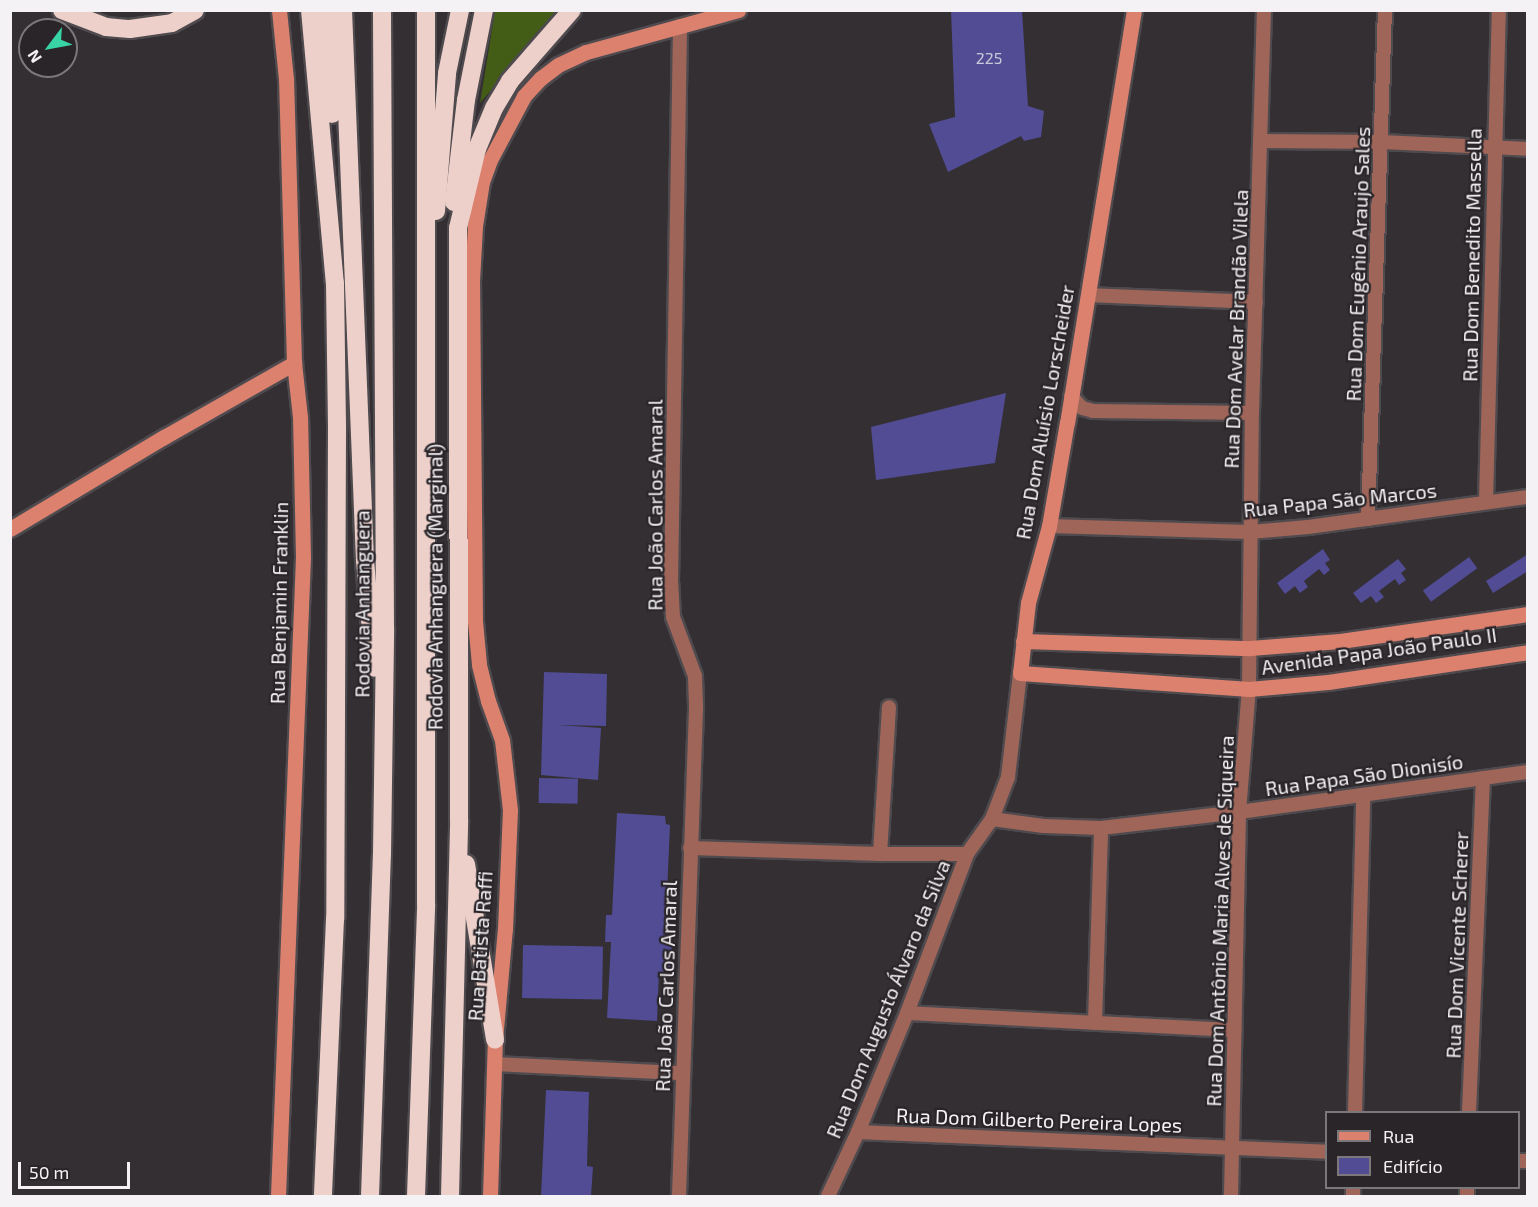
<!DOCTYPE html>
<meta charset="utf-8">
<style>
body{margin:0}
#map{position:relative;width:1538px;height:1207px;overflow:hidden;background:#332f33;font-family:"Exo 2",sans-serif}
div>[style]{position:absolute}
.green>*{inset:0;background:#435c16}
.building>*{inset:0;background:#514c93;transform-origin:0 0}
.roads{filter:drop-shadow(2px 0 #4e4a4e) drop-shadow(-2px 0 #4e4a4e) drop-shadow(0 2px #4e4a4e) drop-shadow(0 -2px #4e4a4e)}
.street>*{height:14px;margin:-7px;padding:0 7px;transform-origin:7px;border-radius:7px;background:#9f6559}
.secondary>*{height:15px;margin:-7.5px;padding:0 7.5px;transform-origin:7.5px;border-radius:7.5px;background:#dd816f}
.highway>*{height:18px;margin:-9px;padding:0 9px;transform-origin:9px;border-radius:9px;background:#eed0ca}
span{translate:-50% -50%;white-space:nowrap;text-align:center;line-height:1.15;-webkit-text-stroke:4.5px #292529;paint-order:stroke}
.number-label{font-size:16px;color:#ccc8dc}
.number-label span{-webkit-text-stroke-width:0}
.street-label{font-size:20px;color:#f5f2f5}
.frame{position:absolute;inset:0;border:12px solid #f5f2f5;pointer-events:none}
.legend{position:absolute;left:1325px;top:1111px;width:195px;height:78px;box-sizing:border-box;background:#292529;border:2px solid #7b777b;margin:0;padding:8px 10px;list-style:none;font-size:18px;color:#f5f2f5}
.legend li{display:flex;align-items:center;gap:12px;height:30px}
.legend b{width:30px;border:2px solid #7b777b}
.north{position:absolute;left:18px;top:18px;width:60px;height:60px;box-sizing:border-box;background:#292529;border:2px solid #7b777b;border-radius:50%;rotate:238deg;font-size:16px;font-weight:700;line-height:24px;text-align:center;color:#f5f2f5}
.north::after{content:'';display:block;margin:auto;width:21px;height:27px;background:#39d4a5;clip-path:polygon(50% 0,100% 100%,50% 72%,0 100%)}
.scale{position:absolute;left:18px;top:1162px;width:112px;height:27px;box-sizing:border-box;border:3px solid #f5f2f5;border-top:0;padding-left:8px;font-size:18px;line-height:21px;white-space:nowrap;color:#f5f2f5;-webkit-text-stroke:4px #292529;paint-order:stroke}
</style>
<div id="map">
<div class="green">
<div style="clip-path:polygon(495px 11px,560px 11px,480px 103px)"></div>
</div>
<div class="building">
<div style="clip-path:polygon(951px 10px,1022px 10px,1028px 106px,1044px 111px,1041px 137px,1024px 141px,1021px 136px,948px 172px,929px 124px,955px 117px)"></div>
<div style="clip-path:polygon(1006px 393px,995px 463px,876px 480px,871px 427px)"></div>
<div style="clip-path:polygon(1323px 549px,1330px 560px,1325px 563px,1330px 570px,1324px 575px,1319px 569px,1304px 581px,1308px 587px,1300px 593px,1295px 586px,1285px 594px,1277px 583px)"></div>
<div style="clip-path:polygon(1528px 554px,1528px 571px,1493px 593px,1486px 581px)"></div>
<div style="left:1469px;top:557px;width:14px;height:57px;rotate:54deg"></div>
<div style="clip-path:polygon(1398px 559px,1406px 569px,1401px 573px,1406px 580px,1399px 585px,1395px 579px,1379px 591px,1384px 597px,1376px 603px,1371px 596px,1361px 603px,1353px 593px)"></div>
<div style="clip-path:polygon(544px 672px,607px 674px,606px 726px,558px 725px,601px 728px,598px 780px,541px 775px)"></div>
<div style="left:539px;top:778px;width:39px;height:25px;rotate:1deg"></div>
<div style="clip-path:polygon(617px 813px,665px 816px,666px 824px,670px 825px,665px 940px,672px 941px,671px 971px,659px 972px,657px 1021px,607px 1018px,611px 942px,605px 942px,606px 915px,612px 915px)"></div>
<div style="left:523px;top:945px;width:80px;height:53px;rotate:1deg"></div>
<div style="clip-path:polygon(546px 1090px,589px 1092px,587px 1166px,593px 1167px,591px 1196px,541px 1196px)"></div>
</div>
<div class="roads">
<div class="street">
<div style="left:1261px;top:141px;width:121px;rotate:0.5deg"></div>
<div style="left:1382px;top:142px;width:146px;rotate:2.7deg"></div>
<div style="left:1088px;top:295px;width:168px;rotate:2.4deg"></div>
<div style="left:1071px;top:396px;width:16px;rotate:47deg"></div>
<div style="left:1082px;top:408px;width:11px;rotate:15deg"></div>
<div style="left:1093px;top:411px;width:159px;rotate:0.7deg"></div>
<div style="left:1486px;top:501px;width:491px;rotate:-88.5deg"></div>
<div style="left:1368px;top:519px;width:509px;rotate:-88.09deg"></div>
<div style="left:1049px;top:526px;width:201px;rotate:1.7deg"></div>
<div style="left:1250px;top:532px;width:58px;rotate:-4.9deg"></div>
<div style="left:1308px;top:527px;width:222px;rotate:-7.8deg"></div>
<div style="left:992px;top:819px;width:52px;rotate:7.7deg"></div>
<div style="left:1044px;top:826px;width:57px;rotate:2deg"></div>
<div style="left:1101px;top:828px;width:139px;rotate:-6.6deg"></div>
<div style="left:1239px;top:812px;width:292px;rotate:-7.9deg"></div>
<div style="left:690px;top:848px;width:190px;rotate:1.8deg"></div>
<div style="left:880px;top:854px;width:87px"></div>
<div style="left:880px;top:854px;width:147px;rotate:-86.5deg"></div>
<div style="left:907px;top:1013px;width:328px;rotate:3deg"></div>
<div style="left:1095px;top:1023px;width:195px;rotate:-88.2deg"></div>
<div style="left:496px;top:1064px;width:186px;rotate:2.8deg"></div>
<div style="left:1355px;top:1112px;width:316px;rotate:-88.5deg"></div>
<div style="left:1469px;top:1112px;width:334px;rotate:-87.6deg"></div>
<div style="left:858px;top:1132px;width:468px;rotate:2.4deg"></div>
<div style="left:1518px;top:1161px;width:10px"></div>
<div style="left:679px;top:1196px;width:491px;rotate:-88deg"></div>
<div style="left:696px;top:705px;width:29px;rotate:-92deg"></div>
<div style="left:695px;top:676px;width:63px;rotate:-110.4deg"></div>
<div style="left:673px;top:617px;width:34px;rotate:-93deg"></div>
<div style="left:671px;top:583px;width:557px;rotate:-89.07deg"></div>
<div style="left:828px;top:1196px;width:71px;rotate:-64.9deg"></div>
<div style="left:858px;top:1132px;width:129px;rotate:-67.6deg"></div>
<div style="left:907px;top:1013px;width:170px;rotate:-69.3deg"></div>
<div style="left:967px;top:854px;width:43px;rotate:-54.5deg"></div>
<div style="left:992px;top:819px;width:45px;rotate:-69.1deg"></div>
<div style="left:1008px;top:777px;width:105px;rotate:-83.4deg"></div>
<div style="left:1231px;top:1196px;width:384px;rotate:-88.8deg"></div>
<div style="left:1239px;top:812px;width:123px;rotate:-85.4deg"></div>
<div style="left:1249px;top:689px;width:276px;rotate:-89.4deg"></div>
<div style="left:1252px;top:413px;width:403px;rotate:-88.3deg"></div>
<div style="left:1353px;top:1196px;width:8px;rotate:-90deg"></div>
<div style="left:1467px;top:1196px;width:8px;rotate:-90deg"></div>
</div>
<div class="secondary">
<div style="left:1134px;top:10px;width:417px;rotate:99.2deg"></div>
<div style="left:1067px;top:422px;width:106px;rotate:99.8deg"></div>
<div style="left:1049px;top:526px;width:80px;rotate:105.3deg"></div>
<div style="left:1028px;top:603px;width:70px;rotate:96.5deg"></div>
<div style="left:1020px;top:673px;width:230px;rotate:4deg"></div>
<div style="left:1249px;top:689px;width:79px;rotate:-5.1deg"></div>
<div style="left:1328px;top:682px;width:202px;rotate:-8.5deg"></div>
<div style="left:10px;top:529px;width:179px;rotate:-30.9deg"></div>
<div style="left:164px;top:437px;width:150px;rotate:-29.6deg"></div>
<div style="left:1023px;top:641px;width:227px;rotate:1.8deg"></div>
<div style="left:1250px;top:648px;width:90px;rotate:-4.4deg"></div>
<div style="left:1340px;top:641px;width:190px;rotate:-8.2deg"></div>
<div style="left:278px;top:1196px;width:639px;rotate:-87.76deg"></div>
<div style="left:303px;top:557px;width:140px;rotate:-91.2deg"></div>
<div style="left:300px;top:417px;width:54px;rotate:-96.3deg"></div>
<div style="left:294px;top:363px;width:284px;rotate:-91.6deg"></div>
<div style="left:286px;top:79px;width:69px;rotate:-95.8deg"></div>
<div style="left:490px;top:1196px;width:156px;rotate:-88.2deg"></div>
<div style="left:495px;top:1040px;width:111px;rotate:-84.9deg"></div>
<div style="left:505px;top:929px;width:119px;rotate:-87.6deg"></div>
<div style="left:510px;top:810px;width:70px;rotate:-96.5deg"></div>
<div style="left:502px;top:740px;width:41px;rotate:-109.7deg"></div>
<div style="left:488px;top:701px;width:38px;rotate:-104deg"></div>
<div style="left:479px;top:664px;width:43px;rotate:-95.3deg"></div>
<div style="left:475px;top:621px;width:340px;rotate:-90.5deg"></div>
<div style="left:472px;top:281px;width:55px;rotate:-86.9deg"></div>
<div style="left:475px;top:226px;width:45px;rotate:-81deg"></div>
<div style="left:482px;top:182px;width:23px;rotate:-70deg"></div>
<div style="left:490px;top:160px;width:72px;rotate:-62deg"></div>
<div style="left:524px;top:96px;width:25px;rotate:-47deg"></div>
<div style="left:541px;top:78px;width:21px;rotate:-37deg"></div>
<div style="left:558px;top:65px;width:31px;rotate:-25deg"></div>
<div style="left:586px;top:52px;width:158px;rotate:-15.4deg"></div>
</div>
<div class="highway">
<div style="left:62px;top:10px;width:47px;rotate:21.1deg"></div>
<div style="left:106px;top:27px;width:24px;rotate:5deg"></div>
<div style="left:130px;top:29px;width:42px;rotate:-8.1deg"></div>
<div style="left:172px;top:23px;width:26px;rotate:-29deg"></div>
<div style="left:310px;top:10px;width:274px;rotate:84.8deg"></div>
<div style="left:335px;top:283px;width:145px;rotate:89.2deg"></div>
<div style="left:337px;top:428px;width:491px;rotate:90.2deg"></div>
<div style="left:335px;top:919px;width:277px;rotate:92.5deg"></div>
<div style="left:327px;top:10px;width:104px;rotate:87.2deg"></div>
<div style="left:343px;top:10px;width:550px;rotate:87.71deg"></div>
<div style="left:365px;top:560px;width:108px;rotate:85.2deg"></div>
<div style="left:454px;top:202px;width:103px;rotate:-83.3deg"></div>
<div style="left:466px;top:100px;width:92px;rotate:-78.7deg"></div>
<div style="left:436px;top:211px;width:138px;rotate:-85.4deg"></div>
<div style="left:447px;top:73px;width:64px;rotate:-78.3deg"></div>
<div style="left:466px;top:864px;width:178px;rotate:80.6deg"></div>
<div style="left:370px;top:1196px;width:342px;rotate:-88deg"></div>
<div style="left:382px;top:854px;width:226px;rotate:-89.2deg"></div>
<div style="left:385px;top:628px;width:618px;rotate:-90.28deg"></div>
<div style="left:416px;top:1196px;width:292px;rotate:-88deg"></div>
<div style="left:426px;top:904px;width:894px;rotate:-90deg"></div>
<div style="left:450px;top:1196px;width:376px;rotate:-88.6deg"></div>
<div style="left:459px;top:820px;width:592px;rotate:-90.1deg"></div>
<div style="left:458px;top:228px;width:81px;rotate:-76.5deg"></div>
<div style="left:477px;top:149px;width:44px;rotate:-67.5deg"></div>
<div style="left:494px;top:108px;width:31px;rotate:-59deg"></div>
<div style="left:510px;top:81px;width:94px;rotate:-48.9deg"></div>
</div>
</div>
<div class="number-label">
<span style="left:989px;top:58px">225</span>
</div>
<div class="street-label">
<span style="left:1472px;top:255px;rotate:-89deg">Rua Dom Benedito Massella</span>
<span style="left:1358px;top:264px;rotate:-88deg">Rua Dom Eugênio Araujo Sales</span>
<span style="left:1236px;top:329px;rotate:-88deg">Rua Dom Avelar Brandão Vilela</span>
<span style="left:1045px;top:412px;rotate:-80deg">Rua Dom Aluísio Lorscheider</span>
<span style="left:1340px;top:500px;rotate:-6deg">Rua Papa São Marcos</span>
<span style="left:655px;top:505px;rotate:-90deg">Rua João Carlos Amaral</span>
<span style="left:435px;top:587px;rotate:-90deg">Rodovia Anhanguera (Marginal)</span>
<span style="left:279px;top:603px;rotate:-89deg">Rua Benjamin Franklin</span>
<span style="left:362px;top:604px;rotate:-90deg">Rodovia Anhanguera</span>
<span style="left:1379px;top:651px;rotate:-8deg">Avenida Papa João Paulo II</span>
<span style="left:1364px;top:775px;rotate:-8deg">Rua Papa São Dionisío</span>
<span style="left:1220px;top:921px;rotate:-88deg">Rua Dom Antônio Maria Alves de Siqueira</span>
<span style="left:1457px;top:945px;rotate:-88deg">Rua Dom Vicente Scherer</span>
<span style="left:480px;top:946px;rotate:-86deg">Rua Batista Raffi</span>
<span style="left:666px;top:986px;rotate:-88deg">Rua João Carlos Amaral</span>
<span style="left:888px;top:999px;rotate:-68deg">Rua Dom Augusto Álvaro da Silva</span>
<span style="left:1039px;top:1120px;rotate:2deg">Rua Dom Gilberto Pereira Lopes</span>
</div>
<div class="frame"></div>
<ul class="legend">
<li><b style="height:8px;background:#dd816f"></b>Rua</li>
<li><b style="height:16px;background:#514c93"></b>Edifício</li>
</ul>
<div class="north">N</div>
<div class="scale">50 m</div>
</div>
